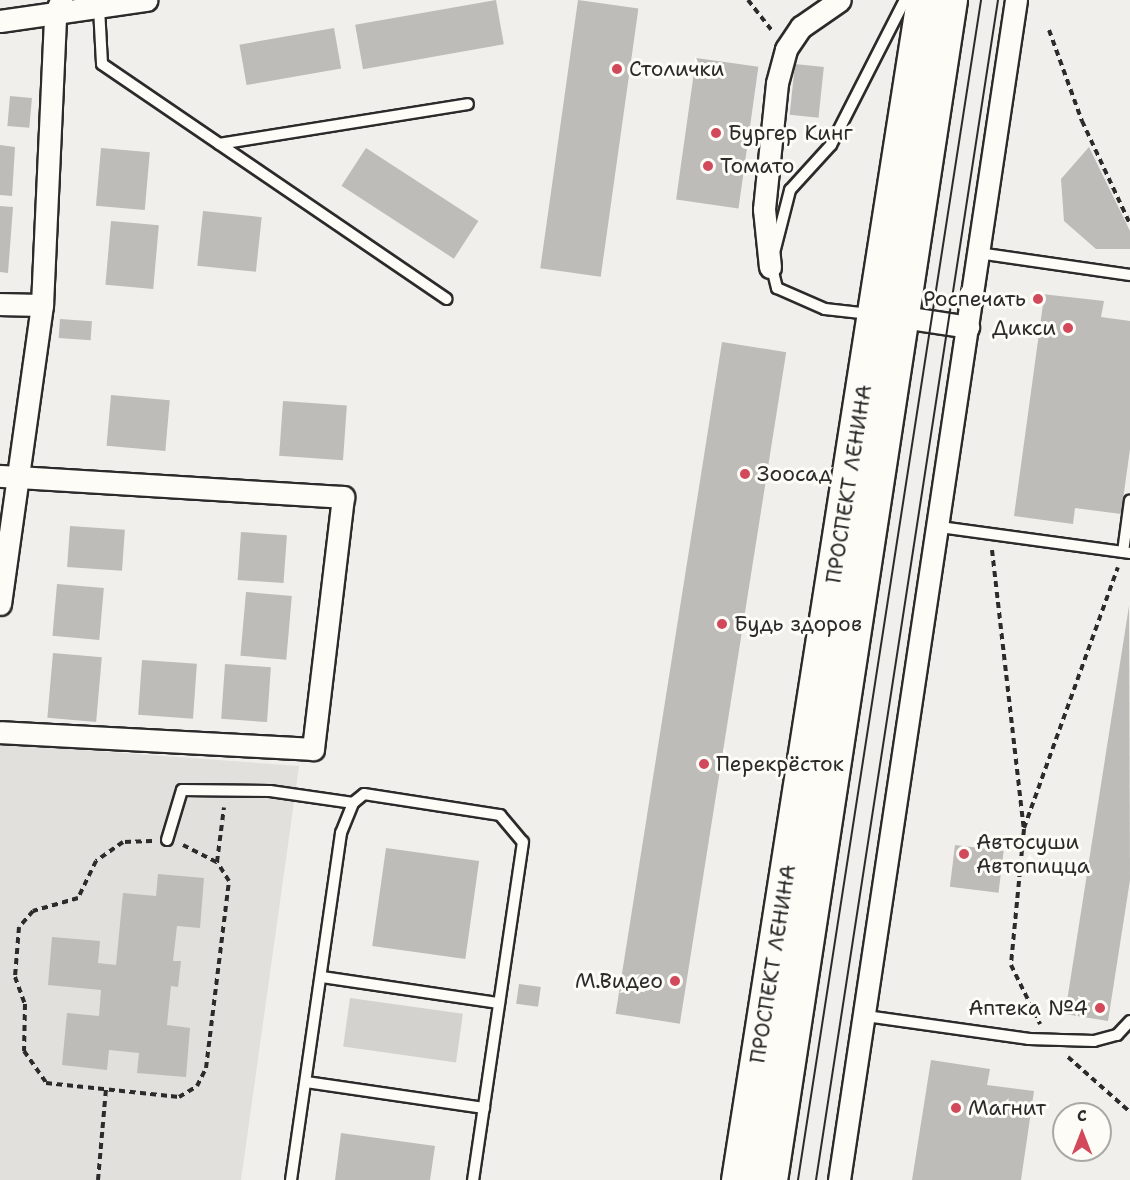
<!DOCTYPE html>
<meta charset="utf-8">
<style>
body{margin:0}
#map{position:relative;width:1130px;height:1180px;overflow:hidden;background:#f0efeb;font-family:"Shantell Sans",sans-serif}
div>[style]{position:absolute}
.built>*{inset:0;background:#e1e0dc}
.green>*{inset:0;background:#d3d2cf;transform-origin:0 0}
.building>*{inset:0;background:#bdbcb8;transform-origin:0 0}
.path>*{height:4px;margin-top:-2px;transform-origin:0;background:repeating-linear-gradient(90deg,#2b2b2b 0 6px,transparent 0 10.5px)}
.roads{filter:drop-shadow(2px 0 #2b2b2b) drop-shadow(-2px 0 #2b2b2b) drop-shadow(0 2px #2b2b2b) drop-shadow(0 -2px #2b2b2b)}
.lane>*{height:10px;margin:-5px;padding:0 5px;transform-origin:5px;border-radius:5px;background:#fdfcf7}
.street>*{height:21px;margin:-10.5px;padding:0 10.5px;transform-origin:10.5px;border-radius:10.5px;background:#fdfcf7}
.primary>*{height:33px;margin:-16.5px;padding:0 16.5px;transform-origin:16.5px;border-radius:16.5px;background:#fdfcf7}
.tram>*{height:1.5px;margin:-0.75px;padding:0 0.75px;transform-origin:0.75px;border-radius:0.75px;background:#2b2b2b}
.dots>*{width:16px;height:16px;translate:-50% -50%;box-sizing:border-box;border:3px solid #fdfcf7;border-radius:50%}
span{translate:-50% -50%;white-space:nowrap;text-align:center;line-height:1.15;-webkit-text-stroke:6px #fdfcf7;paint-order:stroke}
.poi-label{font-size:21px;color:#2b2b2b}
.left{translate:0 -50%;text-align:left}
.right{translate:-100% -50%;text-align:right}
.street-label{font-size:21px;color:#2b2b2b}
.north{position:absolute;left:1052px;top:1102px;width:60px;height:60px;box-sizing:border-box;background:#fdfcf7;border:2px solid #a9a8a5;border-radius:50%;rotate:0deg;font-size:16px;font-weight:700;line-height:24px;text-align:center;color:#2b2b2b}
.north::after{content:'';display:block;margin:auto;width:21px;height:27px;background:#d1495b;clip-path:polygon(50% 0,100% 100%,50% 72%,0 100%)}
</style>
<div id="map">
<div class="built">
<div style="clip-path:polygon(0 744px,299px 766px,241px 1180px,0 1180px)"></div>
</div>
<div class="green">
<div style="left:350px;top:998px;width:114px;height:49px;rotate:8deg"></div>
</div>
<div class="building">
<div style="left:496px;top:0;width:45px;height:143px;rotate:80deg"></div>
<div style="left:578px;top:0;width:61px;height:271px;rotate:8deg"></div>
<div style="left:334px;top:28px;width:41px;height:96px;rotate:80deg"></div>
<div style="left:696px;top:58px;width:63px;height:143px;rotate:8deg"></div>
<div style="left:795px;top:64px;width:29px;height:51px;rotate:6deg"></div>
<div style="left:10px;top:96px;width:22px;height:30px;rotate:5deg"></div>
<div style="clip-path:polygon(0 145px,15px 147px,12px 196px,0 195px)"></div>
<div style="clip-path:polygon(1089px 147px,1130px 231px,1130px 249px,1096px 249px,1064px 221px,1061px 179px)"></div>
<div style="left:101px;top:148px;width:49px;height:58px;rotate:5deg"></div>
<div style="left:366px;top:148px;width:134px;height:45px;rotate:33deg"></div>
<div style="clip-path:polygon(0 206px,13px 207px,8px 273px,0 272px)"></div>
<div style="left:203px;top:211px;width:59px;height:55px;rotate:6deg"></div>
<div style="left:111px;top:221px;width:48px;height:64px;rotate:5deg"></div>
<div style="clip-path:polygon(1033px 293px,1104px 301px,1101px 317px,1130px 321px,1130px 449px,1121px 514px,1075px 508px,1073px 524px,1014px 516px,1043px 304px,1032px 303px)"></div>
<div style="left:60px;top:319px;width:32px;height:19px;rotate:4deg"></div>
<div style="left:722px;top:342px;width:65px;height:680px;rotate:9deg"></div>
<div style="left:111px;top:395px;width:59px;height:51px;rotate:5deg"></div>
<div style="left:283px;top:401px;width:64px;height:55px;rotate:4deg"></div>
<div style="left:70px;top:526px;width:55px;height:41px;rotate:4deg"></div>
<div style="left:241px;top:532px;width:46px;height:48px;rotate:4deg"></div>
<div style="left:57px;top:584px;width:47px;height:52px;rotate:5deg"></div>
<div style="left:246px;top:592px;width:46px;height:64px;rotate:5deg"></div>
<div style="clip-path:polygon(1129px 606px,1130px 880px,1108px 1021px,1065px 1014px)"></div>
<div style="left:53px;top:653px;width:49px;height:65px;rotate:5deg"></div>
<div style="left:142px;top:660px;width:55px;height:55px;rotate:4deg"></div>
<div style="left:225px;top:664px;width:46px;height:55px;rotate:4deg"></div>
<div style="left:955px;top:845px;width:49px;height:42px;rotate:7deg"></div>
<div style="left:386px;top:848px;width:94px;height:99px;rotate:8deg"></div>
<div style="clip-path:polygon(158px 874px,204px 878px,200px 928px,177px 926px,173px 961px,181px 961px,178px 987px,171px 986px,167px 1025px,190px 1028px,186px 1077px,137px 1073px,139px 1053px,109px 1050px,107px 1070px,62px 1065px,67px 1013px,99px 1016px,101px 990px,48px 985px,52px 937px,100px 941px,98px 963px,116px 965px,123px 893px,156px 896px)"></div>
<div style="left:519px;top:984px;width:22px;height:20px;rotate:8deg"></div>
<div style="clip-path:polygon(931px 1060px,990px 1069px,987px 1085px,1034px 1091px,1021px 1180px,912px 1180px)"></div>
<div style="clip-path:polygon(341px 1133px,435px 1146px,430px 1180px,335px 1180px)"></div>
</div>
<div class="path">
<div style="left:748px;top:0;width:41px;rotate:52deg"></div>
<div style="left:1049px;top:30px;width:97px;rotate:70.1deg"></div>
<div style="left:1082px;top:121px;width:114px;rotate:65deg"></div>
<div style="left:992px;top:550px;width:281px;rotate:83.5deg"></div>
<div style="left:1024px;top:829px;width:137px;rotate:95.5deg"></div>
<div style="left:1011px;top:965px;width:66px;rotate:63.8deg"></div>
<div style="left:1024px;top:828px;width:277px;rotate:-70.2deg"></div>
<div style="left:152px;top:841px;width:29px;rotate:178deg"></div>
<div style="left:123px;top:842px;width:33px;rotate:145deg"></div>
<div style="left:96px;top:861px;width:41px;rotate:115.9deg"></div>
<div style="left:78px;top:898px;width:47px;rotate:163.9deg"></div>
<div style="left:33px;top:911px;width:21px;rotate:131deg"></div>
<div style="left:19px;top:927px;width:50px;rotate:94.6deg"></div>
<div style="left:15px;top:977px;width:29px;rotate:70deg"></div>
<div style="left:25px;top:1004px;width:47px;rotate:91.2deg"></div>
<div style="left:24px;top:1051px;width:39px;rotate:55deg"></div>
<div style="left:46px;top:1083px;width:134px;rotate:6deg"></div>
<div style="left:179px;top:1097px;width:21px;rotate:-31deg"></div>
<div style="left:197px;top:1086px;width:20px;rotate:-63deg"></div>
<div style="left:206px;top:1068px;width:188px;rotate:-83deg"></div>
<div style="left:229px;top:881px;width:22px;rotate:-122deg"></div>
<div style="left:217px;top:862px;width:55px;rotate:-82.7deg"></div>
<div style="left:183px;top:845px;width:38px;rotate:27deg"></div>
<div style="left:1068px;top:1057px;width:83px;rotate:41.6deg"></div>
<div style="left:98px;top:1180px;width:91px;rotate:-85deg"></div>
</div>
<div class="roads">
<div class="lane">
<div style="left:99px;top:8px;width:56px;rotate:86.9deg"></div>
<div style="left:102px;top:64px;width:417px;rotate:34.3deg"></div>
<div style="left:219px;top:144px;width:252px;rotate:-9.1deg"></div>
<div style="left:775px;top:249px;width:61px;rotate:-75.7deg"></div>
<div style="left:790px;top:190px;width:61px;rotate:-47.7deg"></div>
<div style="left:831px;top:145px;width:163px;rotate:-63deg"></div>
<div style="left:978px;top:253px;width:154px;rotate:8.2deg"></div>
<div style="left:771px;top:264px;width:25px;rotate:76deg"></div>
<div style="left:777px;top:288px;width:52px;rotate:23.6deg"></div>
<div style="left:825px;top:309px;width:45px;rotate:6.3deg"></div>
<div style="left:940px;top:527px;width:192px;rotate:7.8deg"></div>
<div style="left:1123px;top:552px;width:52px;rotate:-82.3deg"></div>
<div style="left:167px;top:840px;width:52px;rotate:-73.3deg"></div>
<div style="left:182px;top:790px;width:88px;rotate:0.7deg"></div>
<div style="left:270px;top:791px;width:84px;rotate:8.2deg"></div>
<div style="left:322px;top:977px;width:179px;rotate:8.4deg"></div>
<div style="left:866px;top:1016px;width:165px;rotate:8deg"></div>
<div style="left:1029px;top:1039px;width:65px;rotate:1.8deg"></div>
<div style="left:1094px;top:1041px;width:24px;rotate:-15deg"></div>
<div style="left:1117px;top:1035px;width:19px;rotate:-47deg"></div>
<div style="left:306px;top:1082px;width:180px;rotate:8.3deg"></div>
<div style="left:291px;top:1180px;width:351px;rotate:-81.8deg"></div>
<div style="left:341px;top:833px;width:32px;rotate:-68deg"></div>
<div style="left:353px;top:803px;width:14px;rotate:-39deg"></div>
<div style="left:364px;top:794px;width:138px;rotate:8.8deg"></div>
<div style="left:500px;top:815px;width:35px;rotate:50deg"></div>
<div style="left:523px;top:842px;width:342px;rotate:98.4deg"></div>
</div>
<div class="street">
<div style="left:0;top:21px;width:148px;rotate:-8.2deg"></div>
<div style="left:770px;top:267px;width:58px;rotate:-95.9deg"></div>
<div style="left:764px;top:209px;width:127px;rotate:-84.1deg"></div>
<div style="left:777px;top:83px;width:35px;rotate:-75deg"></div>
<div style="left:786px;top:49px;width:27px;rotate:-56deg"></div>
<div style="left:801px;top:27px;width:47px;rotate:-34.7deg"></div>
<div style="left:0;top:304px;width:42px;rotate:1.4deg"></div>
<div style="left:903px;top:317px;width:66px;rotate:8.7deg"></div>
<div style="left:0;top:476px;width:344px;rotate:3.5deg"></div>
<div style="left:343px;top:497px;width:254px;rotate:96.8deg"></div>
<div style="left:313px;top:749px;width:313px;rotate:-176.9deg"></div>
<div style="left:0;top:604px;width:302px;rotate:-82deg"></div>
<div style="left:42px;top:305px;width:290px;rotate:-87.4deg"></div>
<div style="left:55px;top:15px;width:16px;rotate:-68deg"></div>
<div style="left:839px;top:1180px;width:1193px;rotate:-81.47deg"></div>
</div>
<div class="primary">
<div style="left:738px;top:1180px;width:1194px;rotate:-81.09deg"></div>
<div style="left:770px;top:1180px;width:1194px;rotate:-81.33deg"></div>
</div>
</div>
<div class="tram">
<div style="left:798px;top:1180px;width:1194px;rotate:-81.18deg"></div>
<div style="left:816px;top:1180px;width:1194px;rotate:-81.23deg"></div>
</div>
<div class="dots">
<div style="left:617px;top:69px;background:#d1495b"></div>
<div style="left:716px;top:133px;background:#d1495b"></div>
<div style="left:708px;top:166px;background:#d1495b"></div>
<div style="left:1038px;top:299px;background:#d1495b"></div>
<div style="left:1068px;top:328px;background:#d1495b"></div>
<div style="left:745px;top:474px;background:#d1495b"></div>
<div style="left:722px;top:624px;background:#d1495b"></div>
<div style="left:704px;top:764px;background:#d1495b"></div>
<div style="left:964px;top:854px;background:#d1495b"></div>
<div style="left:675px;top:981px;background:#d1495b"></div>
<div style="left:1100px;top:1008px;background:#d1495b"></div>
<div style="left:956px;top:1108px;background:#d1495b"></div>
</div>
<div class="poi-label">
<span class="left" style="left:629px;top:69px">Столички</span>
<span class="left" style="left:728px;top:133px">Бургер Кинг</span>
<span class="left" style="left:720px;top:166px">Томато</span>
<span class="right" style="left:1026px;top:299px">Роспечать</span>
<span class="right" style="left:1056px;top:328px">Дикси</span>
<span class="left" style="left:757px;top:474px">Зоосад</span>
<span class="left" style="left:734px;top:624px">Будь здоров</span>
<span class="left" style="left:716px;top:764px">Перекрёсток</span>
<span class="left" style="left:976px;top:854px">Автосуши<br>Автопицца</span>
<span class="right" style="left:663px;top:981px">М.Видео</span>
<span class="right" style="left:1088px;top:1008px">Аптека №4</span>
<span class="left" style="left:968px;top:1108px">Магнит</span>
</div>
<div class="street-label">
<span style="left:849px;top:484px;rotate:-81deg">ПРОСПЕКТ ЛЕНИНА</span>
<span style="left:773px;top:964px;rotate:-81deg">ПРОСПЕКТ ЛЕНИНА</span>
</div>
<div class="north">С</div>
</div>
